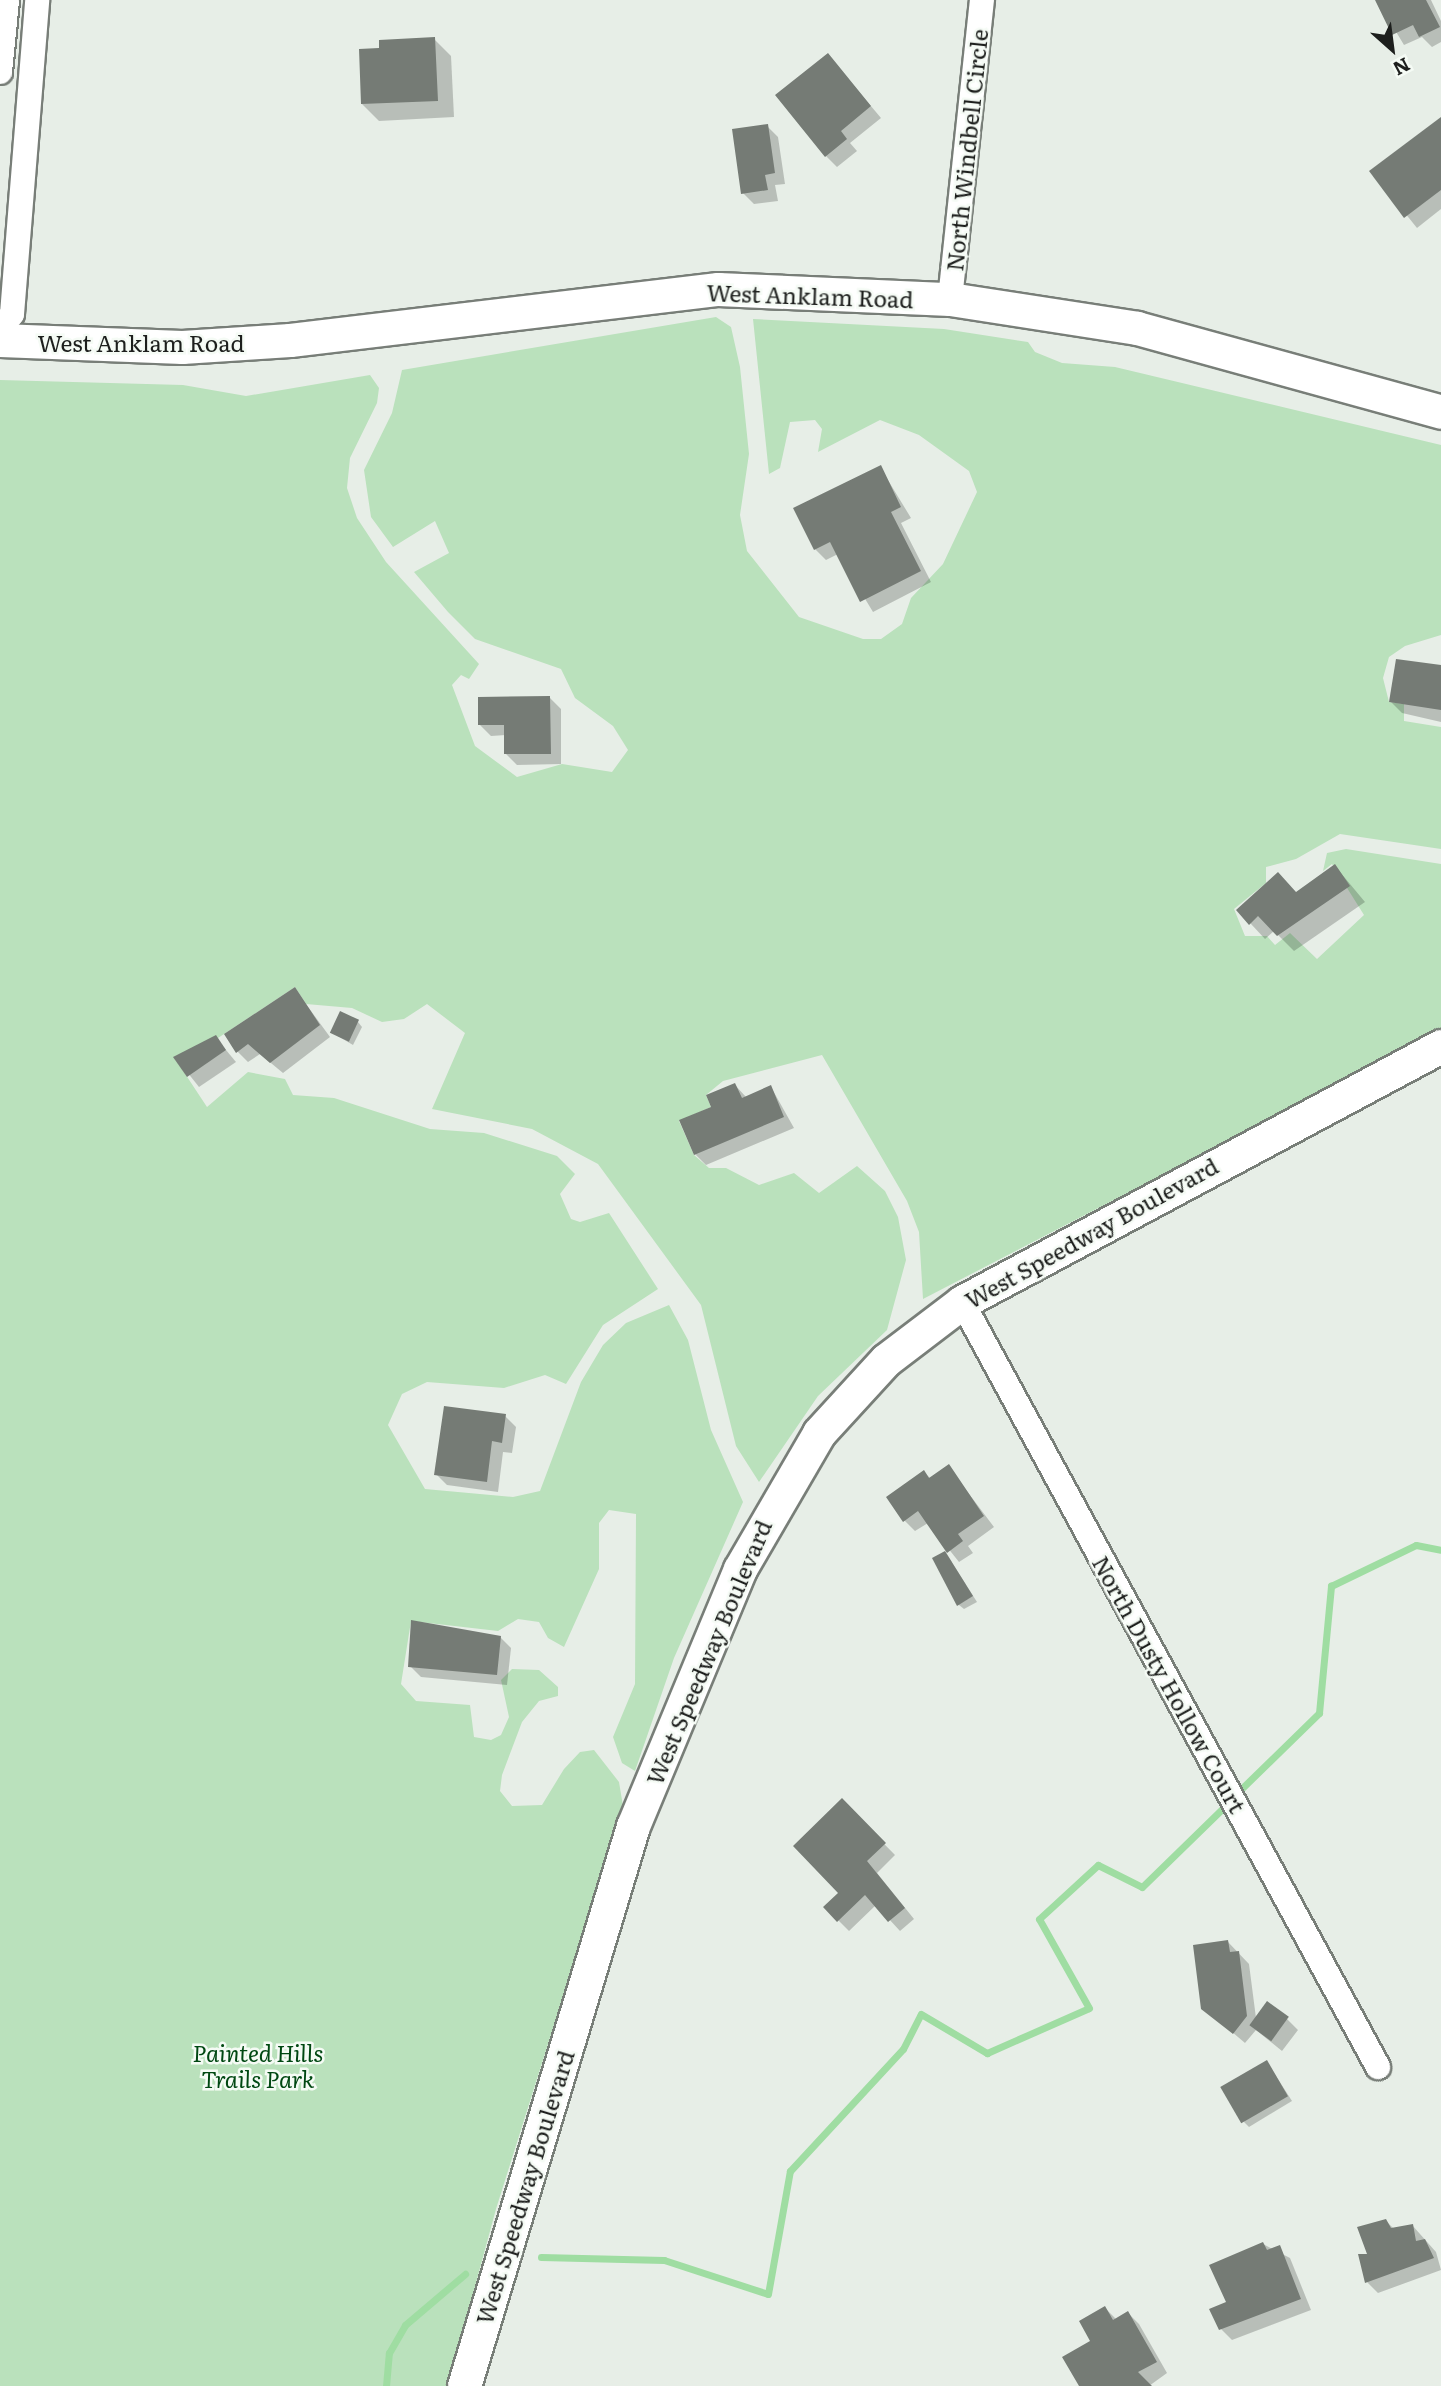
<!DOCTYPE html>
<style>
body{margin:0}
#map{position:relative;width:1441px;height:2386px;overflow:hidden;background:#e7eee7;font-family:Literata,serif}
div>[style]{position:absolute}
.green>*{inset:0;background:#bae1bc}
.shadow>*{inset:0;background:#0003}
.stream>*{height:7px;margin:-3.5px;padding:0 3.5px;transform-origin:3.5px;border-radius:3.5px;background:#9fdda2}
.building>*{inset:0;background:#757b75;transform-origin:0 0}
.roads{filter:drop-shadow(2px 0 #787e78) drop-shadow(-2px 0 #787e78) drop-shadow(0 2px #787e78) drop-shadow(0 -2px #787e78)}
.street>*{height:24px;margin:-12px;padding:0 12px;transform-origin:12px;border-radius:12px;background:#fff}
.secondary>*{height:33px;margin:-16.5px;padding:0 16.5px;transform-origin:16.5px;border-radius:16.5px;background:#fff}
span{translate:-50% -50%;white-space:nowrap;text-align:center;line-height:1.15;-webkit-text-stroke:5px #f5fbf5;paint-order:stroke}
.street-label{font-size:23px;color:#1d1f1d}
.park-label{font-size:23px;color:#004812;font-style:italic}
.north{position:absolute;left:1357px;top:14px;width:70px;height:70px;-webkit-text-stroke:5px #f5fbf5;paint-order:stroke;rotate:152deg;font-size:19px;font-weight:700;line-height:28px;text-align:center;color:#1d1f1d}
.north::after{content:'';display:block;margin:auto;width:24px;height:32px;background:#1d1f1d;clip-path:polygon(50% 0,100% 100%,50% 72%,0 100%)}
</style>
<div id="map">
<div class="green">
<div style="clip-path:polygon(716px 317px,731px 327px,740px 367px,749px 454px,740px 515px,747px 551px,799px 617px,863px 639px,881px 639px,902px 624px,911px 598px,943px 564px,977px 492px,969px 471px,919px 435px,880px 420px,818px 452px,822px 429px,815px 420px,790px 422px,780px 468px,769px 474px,753px 319px,944px 329px,1028px 342px,1035px 352px,1062px 363px,1115px 367px,1441px 445px,1441px 635px,1405px 646px,1389px 657px,1383px 678px,1389px 702px,1404px 704px,1404px 721px,1441px 727px,1441px 849px,1340px 834px,1296px 859px,1266px 867px,1266px 883px,1234px 909px,1245px 936px,1267px 936px,1275px 945px,1290px 933px,1317px 959px,1364px 915px,1332px 864px,1323px 871px,1327px 853px,1346px 849px,1441px 864px,1441px 1030px,923px 1299px,919px 1232px,907px 1201px,822px 1055px,723px 1081px,706px 1095px,711px 1107px,679px 1121px,694px 1155px,709px 1168px,726px 1168px,759px 1185px,794px 1173px,819px 1193px,857px 1166px,885px 1191px,898px 1217px,906px 1260px,887px 1330px,818px 1396px,759px 1482px,736px 1446px,701px 1305px,598px 1164px,532px 1129px,432px 1109px,465px 1033px,427px 1004px,404px 1019px,382px 1022px,352px 1008px,306px 1004px,295px 987px,218px 1038px,174px 1057px,207px 1107px,248px 1072px,285px 1079px,293px 1095px,334px 1098px,430px 1129px,484px 1133px,557px 1156px,575px 1174px,560px 1194px,571px 1219px,580px 1222px,609px 1213px,658px 1289px,603px 1325px,566px 1384px,545px 1375px,504px 1388px,427px 1382px,402px 1394px,388px 1425px,425px 1489px,513px 1497px,540px 1491px,581px 1382px,603px 1345px,626px 1323px,669px 1305px,688px 1340px,711px 1430px,743px 1502px,674px 1658px,635px 1771px,622px 1763px,613px 1737px,635px 1684px,636px 1514px,609px 1510px,599px 1523px,599px 1569px,564px 1647px,548px 1638px,539px 1622px,518px 1619px,498px 1631px,411px 1621px,401px 1684px,416px 1701px,470px 1705px,474px 1737px,491px 1740px,501px 1735px,509px 1717px,501px 1680px,512px 1669px,539px 1670px,558px 1687px,558px 1696px,539px 1701px,522px 1722px,502px 1775px,500px 1791px,512px 1806px,542px 1805px,564px 1769px,580px 1752px,594px 1750px,619px 1782px,623px 1806px,496px 2209px,448px 2386px,0 2386px,0 380px,183px 385px,246px 396px,370px 375px,379px 388px,377px 403px,350px 458px,347px 488px,357px 518px,386px 562px,479px 664px,469px 679px,461px 675px,452px 685px,475px 746px,517px 777px,562px 764px,612px 772px,628px 750px,613px 726px,575px 698px,561px 669px,475px 639px,448px 612px,414px 572px,449px 553px,435px 521px,393px 547px,371px 517px,364px 470px,392px 413px,402px 370px)"></div>
</div>
<div class="shadow">
<div style="clip-path:polygon(1377px 0,1431px 0,1441px 21px,1441px 42px,1432px 47px,1422px 37px,1404px 45px)"></div>
<div style="clip-path:polygon(434px 39px,451px 56px,454px 117px,379px 121px,362px 104px,381px 50px)"></div>
<div style="clip-path:polygon(828px 55px,881px 118px,850px 143px,857px 151px,837px 167px,826px 156px)"></div>
<div style="clip-path:polygon(1441px 124px,1441px 209px,1417px 228px,1371px 171px)"></div>
<div style="clip-path:polygon(767px 126px,778px 137px,785px 184px,775px 185px,778px 201px,754px 204px,743px 193px)"></div>
<div style="clip-path:polygon(880px 467px,911px 518px,901px 523px,931px 582px,873px 612px,838px 554px,826px 560px,815px 549px)"></div>
<div style="clip-path:polygon(1441px 667px,1441px 722px,1402px 713px,1391px 702px)"></div>
<div style="clip-path:polygon(550px 698px,561px 709px,561px 764px,517px 765px,506px 754px,506px 735px,491px 736px,480px 725px)"></div>
<div style="clip-path:polygon(1335px 866px,1365px 902px,1294px 951px,1274px 931px,1265px 939px,1238px 910px,1296px 894px)"></div>
<div style="clip-path:polygon(295px 989px,330px 1037px,283px 1073px,260px 1054px,248px 1062px,237px 1051px)"></div>
<div style="clip-path:polygon(358px 1022px,362px 1027px,353px 1045px,331px 1032px)"></div>
<div style="clip-path:polygon(216px 1038px,236px 1062px,199px 1087px,176px 1058px)"></div>
<div style="clip-path:polygon(735px 1085px,746px 1097px,771px 1087px,794px 1128px,706px 1165px,695px 1154px,714px 1108px)"></div>
<div style="clip-path:polygon(505px 1416px,516px 1427px,512px 1453px,503px 1452px,498px 1492px,447px 1485px,436px 1474px)"></div>
<div style="clip-path:polygon(948px 1466px,994px 1527px,968px 1546px,973px 1553px,959px 1562px,928px 1523px,915px 1531px,904px 1520px,924px 1472px,931px 1479px)"></div>
<div style="clip-path:polygon(949px 1558px,977px 1602px,964px 1609px,959px 1605px)"></div>
<div style="clip-path:polygon(500px 1637px,511px 1648px,507px 1685px,421px 1677px,410px 1666px)"></div>
<div style="clip-path:polygon(842px 1801px,895px 1855px,877px 1873px,914px 1919px,900px 1931px,876px 1905px,849px 1931px,825px 1907px,840px 1893px)"></div>
<div style="clip-path:polygon(1228px 1942px,1249px 1964px,1256px 2018px,1287px 2019px,1298px 2030px,1282px 2051px,1256px 2030px,1245px 2043px,1211px 2014px)"></div>
<div style="clip-path:polygon(1267px 2062px,1292px 2101px,1249px 2127px,1244px 2122px)"></div>
<div style="clip-path:polygon(1386px 2221px,1394px 2229px,1412px 2225px,1436px 2252px,1441px 2270px,1378px 2293px,1367px 2282px,1369px 2255px)"></div>
<div style="clip-path:polygon(1263px 2244px,1290px 2258px,1311px 2310px,1232px 2340px,1221px 2329px)"></div>
<div style="clip-path:polygon(1105px 2308px,1117px 2320px,1128px 2313px,1139px 2324px,1167px 2373px,1149px 2386px,1081px 2386px)"></div>
</div>
<div class="stream">
<div style="left:1236px;top:1794px;width:116px;rotate:-44.3deg"></div>
<div style="left:1319px;top:1713px;width:128px;rotate:-84.6deg"></div>
<div style="left:1331px;top:1586px;width:94px;rotate:-25.8deg"></div>
<div style="left:1416px;top:1545px;width:25px;rotate:11deg"></div>
<div style="left:541px;top:2257px;width:123px;rotate:1.4deg"></div>
<div style="left:664px;top:2260px;width:109px;rotate:18.1deg"></div>
<div style="left:768px;top:2294px;width:125px;rotate:-79.9deg"></div>
<div style="left:790px;top:2171px;width:166px;rotate:-47.2deg"></div>
<div style="left:903px;top:2049px;width:39px;rotate:-63deg"></div>
<div style="left:921px;top:2014px;width:77px;rotate:30.6deg"></div>
<div style="left:987px;top:2053px;width:111px;rotate:-23.8deg"></div>
<div style="left:1089px;top:2008px;width:102px;rotate:-119.3deg"></div>
<div style="left:1039px;top:1919px;width:80px;rotate:-42.5deg"></div>
<div style="left:1098px;top:1865px;width:49px;rotate:26.6deg"></div>
<div style="left:1142px;top:1887px;width:120px;rotate:-44.3deg"></div>
<div style="left:386px;top:2386px;width:33px;rotate:-85deg"></div>
<div style="left:389px;top:2353px;width:32px;rotate:-60deg"></div>
<div style="left:405px;top:2325px;width:79px;rotate:-40.4deg"></div>
</div>
<div class="building">
<div style="clip-path:polygon(1375px 0,1426px 0,1440px 27px,1419px 37px,1413px 25px,1392px 35px)"></div>
<div style="clip-path:polygon(435px 37px,438px 101px,361px 104px,359px 49px,379px 48px,379px 40px)"></div>
<div style="clip-path:polygon(828px 53px,871px 106px,841px 131px,847px 139px,825px 157px,775px 95px)"></div>
<div style="clip-path:polygon(1441px 117px,1441px 190px,1404px 218px,1369px 171px)"></div>
<div style="clip-path:polygon(768px 124px,775px 173px,765px 175px,768px 190px,741px 194px,732px 129px)"></div>
<div style="clip-path:polygon(881px 465px,901px 507px,891px 512px,921px 571px,860px 602px,830px 542px,814px 550px,793px 508px)"></div>
<div style="clip-path:polygon(1396px 659px,1441px 665px,1441px 710px,1389px 702px)"></div>
<div style="clip-path:polygon(550px 696px,551px 754px,504px 754px,504px 725px,478px 725px,478px 697px)"></div>
<div style="clip-path:polygon(1335px 864px,1350px 886px,1277px 936px,1258px 916px,1249px 925px,1236px 910px,1278px 872px,1296px 892px)"></div>
<div style="clip-path:polygon(295px 987px,320px 1025px,270px 1063px,248px 1044px,236px 1053px,224px 1034px)"></div>
<div style="left:340px;top:1011px;width:21px;height:24px;rotate:25deg"></div>
<div style="clip-path:polygon(216px 1035px,226px 1050px,187px 1077px,173px 1057px)"></div>
<div style="clip-path:polygon(735px 1083px,742px 1098px,771px 1085px,784px 1117px,694px 1155px,679px 1120px,711px 1107px,706px 1095px)"></div>
<div style="clip-path:polygon(444px 1406px,506px 1414px,502px 1443px,492px 1441px,487px 1482px,434px 1475px)"></div>
<div style="clip-path:polygon(949px 1464px,984px 1516px,958px 1534px,963px 1541px,947px 1553px,918px 1511px,903px 1522px,886px 1497px,924px 1470px,929px 1478px)"></div>
<div style="clip-path:polygon(945px 1551px,973px 1596px,957px 1606px,932px 1558px)"></div>
<div style="clip-path:polygon(411px 1620px,501px 1636px,497px 1675px,408px 1667px)"></div>
<div style="clip-path:polygon(842px 1798px,886px 1843px,867px 1861px,905px 1908px,888px 1922px,865px 1895px,837px 1922px,823px 1907px,838px 1893px,793px 1846px)"></div>
<div style="clip-path:polygon(1228px 1940px,1230px 1952px,1239px 1951px,1247px 2016px,1233px 2034px,1201px 2009px,1193px 1945px)"></div>
<div style="left:1267px;top:2001px;width:27px;height:30px;rotate:36deg"></div>
<div style="left:1267px;top:2060px;width:42px;height:54px;rotate:60deg"></div>
<div style="clip-path:polygon(1386px 2219px,1391px 2228px,1413px 2224px,1416px 2241px,1425px 2239px,1434px 2258px,1365px 2283px,1358px 2254px,1367px 2254px,1357px 2227px)"></div>
<div style="clip-path:polygon(1263px 2242px,1267px 2250px,1280px 2245px,1301px 2299px,1219px 2330px,1209px 2309px,1226px 2302px,1209px 2265px)"></div>
<div style="clip-path:polygon(1105px 2306px,1113px 2320px,1128px 2311px,1157px 2362px,1138px 2372px,1152px 2386px,1079px 2386px,1062px 2357px,1090px 2341px,1079px 2321px)"></div>
</div>
<div class="roads">
<div class="street">
<div style="left:0;top:72px;width:72px;rotate:-84.4deg"></div>
<div style="left:950px;top:299px;width:301px;rotate:-83.9deg"></div>
<div style="left:0;top:329px;width:19px;rotate:-51deg"></div>
<div style="left:12px;top:314px;width:315px;rotate:-85.4deg"></div>
<div style="left:962px;top:1302px;width:871px;rotate:61.46deg"></div>
</div>
<div class="secondary">
<div style="left:0;top:340px;width:182px;rotate:2.2deg"></div>
<div style="left:182px;top:347px;width:108px;rotate:-3.7deg"></div>
<div style="left:290px;top:340px;width:431px;rotate:-6.8deg"></div>
<div style="left:718px;top:289px;width:232px;rotate:2.5deg"></div>
<div style="left:950px;top:299px;width:189px;rotate:8.8deg"></div>
<div style="left:1137px;top:328px;width:315px;rotate:15.4deg"></div>
<div style="left:464px;top:2386px;width:585px;rotate:-73.21deg"></div>
<div style="left:633px;top:1826px;width:278px;rotate:-67.4deg"></div>
<div style="left:740px;top:1569px;width:157px;rotate:-59.8deg"></div>
<div style="left:819px;top:1433px;width:99px;rotate:-47.5deg"></div>
<div style="left:886px;top:1360px;width:96px;rotate:-37.3deg"></div>
<div style="left:962px;top:1302px;width:543px;rotate:-28.12deg"></div>
</div>
</div>
<div class="street-label">
<span style="left:966px;top:150px;rotate:-84deg">North Windbell Circle</span>
<span style="left:810px;top:295px;rotate:2deg">West Anklam Road</span>
<span style="left:141px;top:342px">West Anklam Road</span>
<span style="left:1091px;top:1232px;rotate:-29deg">West Speedway Boulevard</span>
<span style="left:708px;top:1652px;rotate:-67deg">West Speedway Boulevard</span>
<span style="left:1170px;top:1684px;rotate:61deg">North Dusty Hollow Court</span>
<span style="left:524px;top:2187px;rotate:-73deg">West Speedway Boulevard</span>
</div>
<div class="park-label">
<span style="left:258px;top:2065px">Painted Hills<br>Trails Park</span>
</div>
<div class="north">N</div>
</div>
